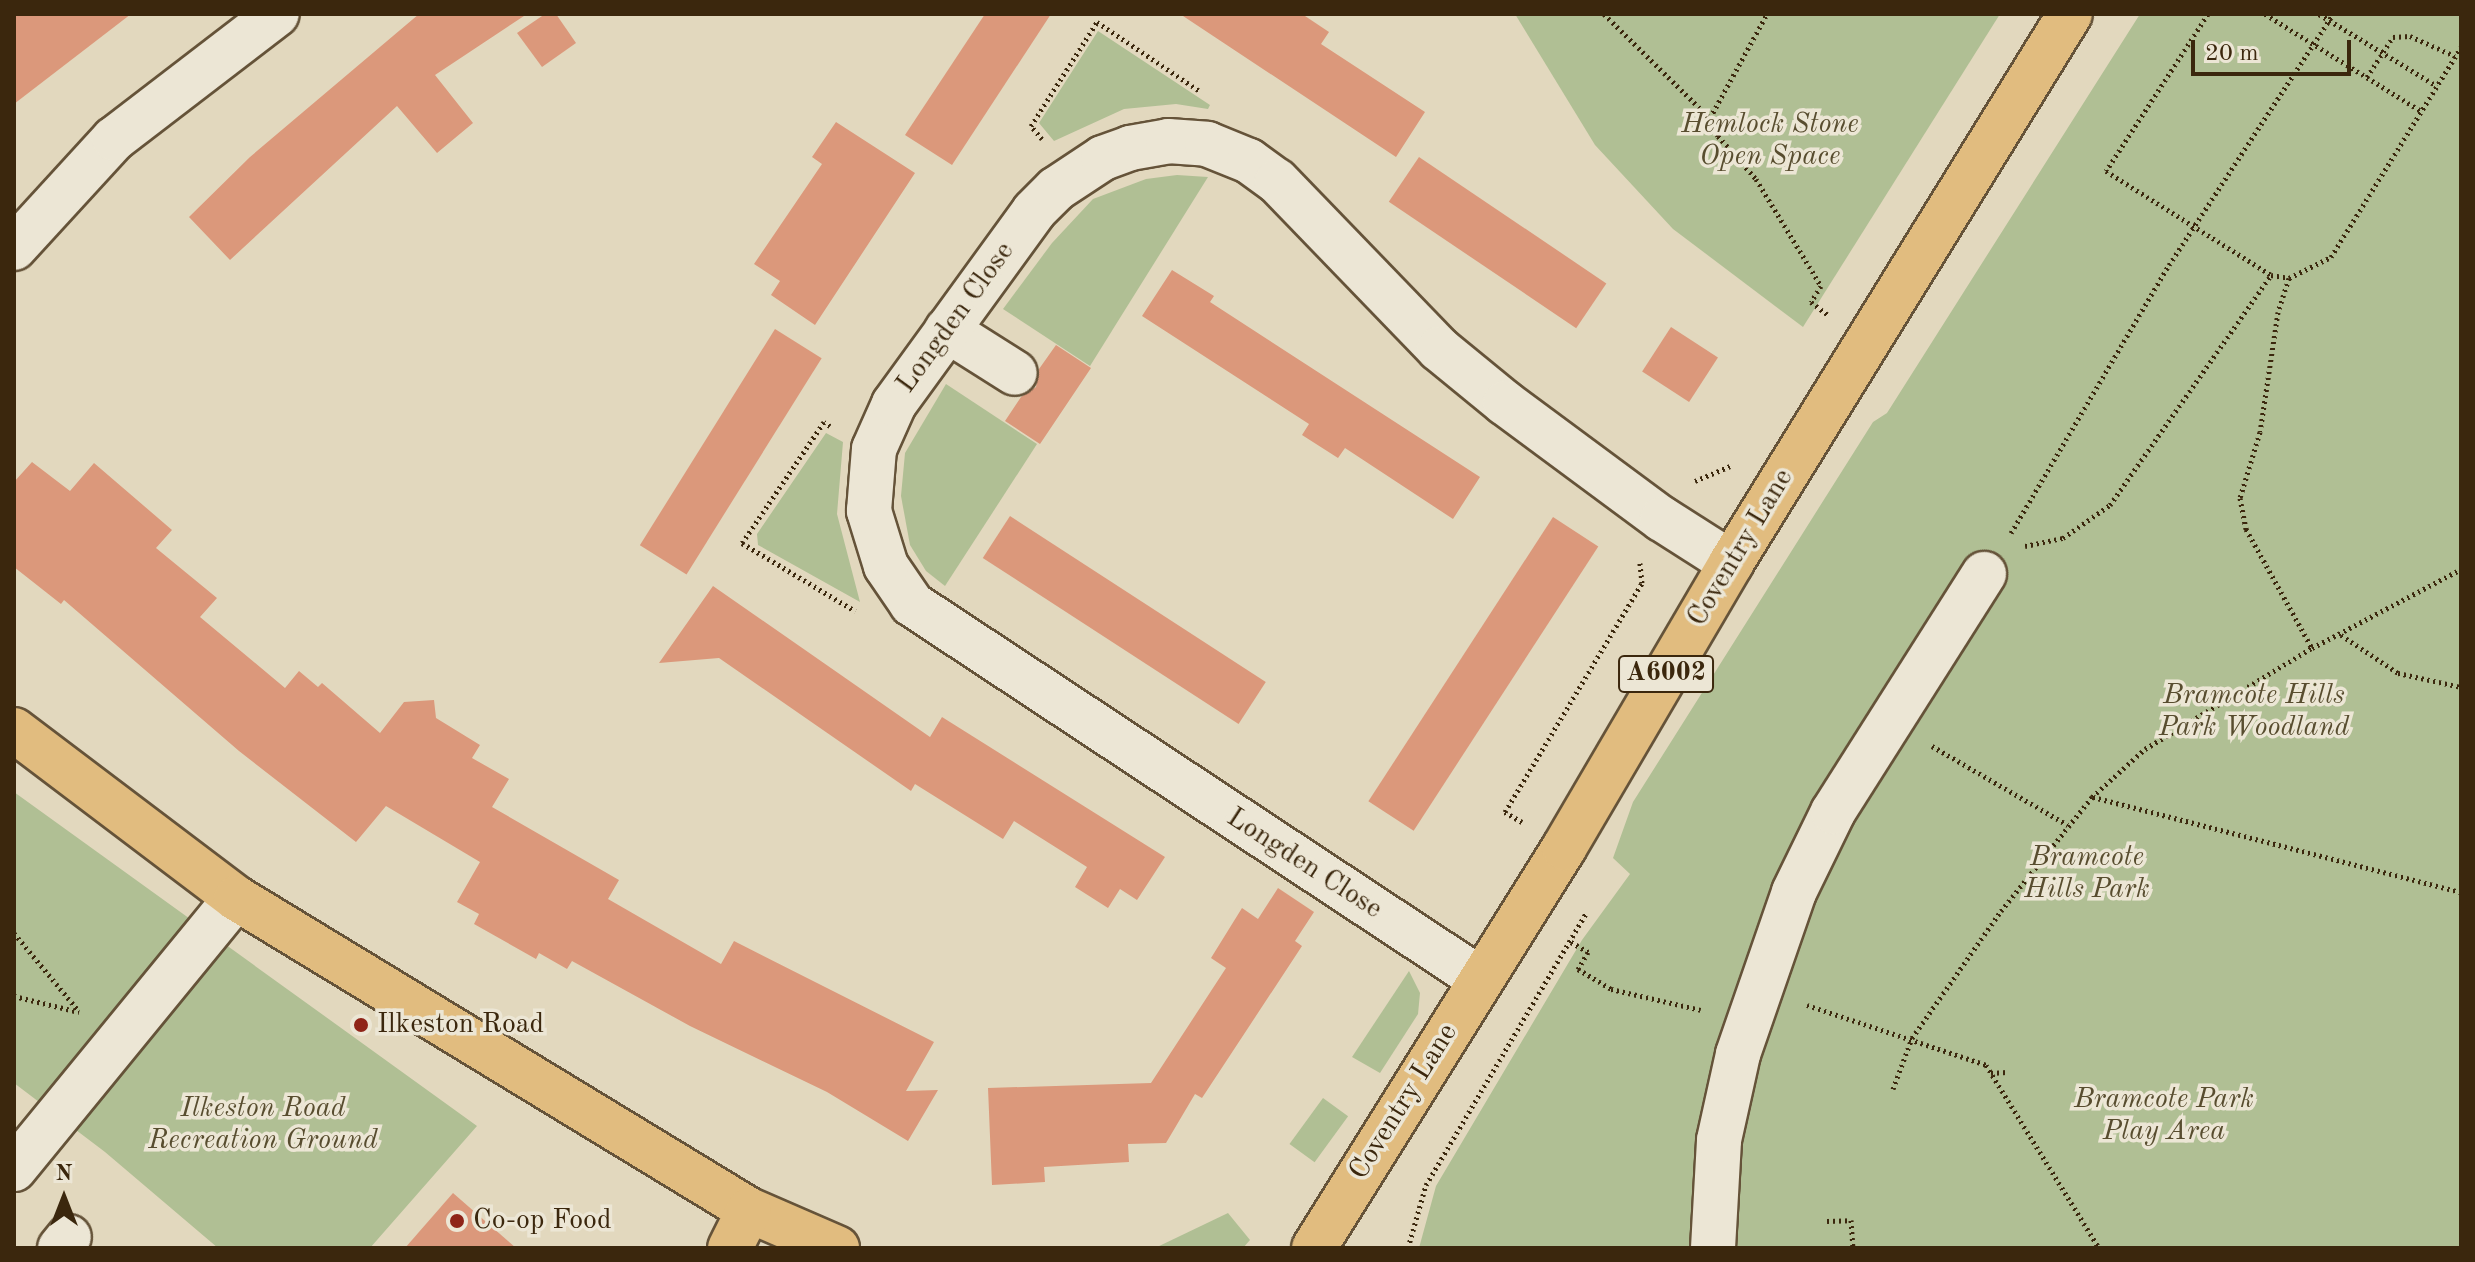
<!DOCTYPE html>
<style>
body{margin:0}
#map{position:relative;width:2475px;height:1262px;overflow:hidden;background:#e2d8be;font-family:"Old Standard TT",serif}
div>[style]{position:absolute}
.green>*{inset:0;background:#b0bf94;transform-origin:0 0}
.building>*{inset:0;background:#db987b;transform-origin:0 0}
.path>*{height:5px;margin-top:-2.5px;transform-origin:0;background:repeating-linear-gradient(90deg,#3b270d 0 2px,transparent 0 6px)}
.roads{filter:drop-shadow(2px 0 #655339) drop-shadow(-2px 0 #655339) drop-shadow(0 2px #655339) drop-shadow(0 -2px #655339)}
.minor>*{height:44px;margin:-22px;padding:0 22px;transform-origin:22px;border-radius:22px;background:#ece6d5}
.major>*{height:44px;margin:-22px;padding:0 22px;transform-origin:22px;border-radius:22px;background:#e1bc7f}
.dots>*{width:22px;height:22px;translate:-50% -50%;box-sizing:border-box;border:4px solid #ece6d5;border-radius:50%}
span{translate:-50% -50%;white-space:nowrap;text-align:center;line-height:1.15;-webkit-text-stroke:7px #ece6d5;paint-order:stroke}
.shield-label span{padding:2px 6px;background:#ece6d5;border:2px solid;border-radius:6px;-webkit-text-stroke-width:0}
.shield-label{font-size:26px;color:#3b270d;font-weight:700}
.park-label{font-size:28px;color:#584d2f;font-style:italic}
.street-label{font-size:28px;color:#3b270d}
.poi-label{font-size:28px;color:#3b270d}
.left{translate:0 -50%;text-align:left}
.frame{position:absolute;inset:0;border:16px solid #3b270d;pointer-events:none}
.north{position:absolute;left:24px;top:1158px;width:80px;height:80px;-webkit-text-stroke:6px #ece6d5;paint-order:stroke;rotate:0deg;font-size:22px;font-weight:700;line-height:32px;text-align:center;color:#3b270d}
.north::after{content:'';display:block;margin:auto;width:28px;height:36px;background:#3b270d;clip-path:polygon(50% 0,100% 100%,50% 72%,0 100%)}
.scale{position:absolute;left:2191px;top:40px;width:160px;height:36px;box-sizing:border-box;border:4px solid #3b270d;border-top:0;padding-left:10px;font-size:24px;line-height:28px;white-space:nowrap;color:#3b270d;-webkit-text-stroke:6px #ece6d5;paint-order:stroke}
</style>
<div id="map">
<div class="green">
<div style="clip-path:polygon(1515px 14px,2000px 14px,1803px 327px,1673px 229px,1595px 145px)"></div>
<div style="clip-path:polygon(2140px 14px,2461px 14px,2461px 1248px,1419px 1248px,1436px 1186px,1582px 940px,1630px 874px,1613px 858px,1633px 802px,1873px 422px,1887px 413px)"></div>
<div style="clip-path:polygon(1098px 31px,1210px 105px,1208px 109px,1176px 104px,1124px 109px,1054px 141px,1039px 123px)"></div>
<div style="clip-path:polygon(1177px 175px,1208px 177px,1090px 366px,1003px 309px,1052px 243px,1093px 199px,1146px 179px)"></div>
<div style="clip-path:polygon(946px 384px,1037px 444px,945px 586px,926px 571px,910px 545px,901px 496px,905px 453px)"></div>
<div style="clip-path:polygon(826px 433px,843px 442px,837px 514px,860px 602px,758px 545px,757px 534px)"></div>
<div style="clip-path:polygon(14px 792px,477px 1126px,370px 1248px,218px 1248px,105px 1152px,14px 1083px)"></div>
<div style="clip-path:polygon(1409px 971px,1420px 993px,1418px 1014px,1380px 1073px,1352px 1057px)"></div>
<div style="left:1323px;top:1098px;width:31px;height:57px;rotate:36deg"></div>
<div style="clip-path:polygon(1228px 1213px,1250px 1240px,1243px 1248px,1155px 1248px)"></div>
</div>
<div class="building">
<div style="clip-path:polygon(14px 14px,131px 14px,14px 104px)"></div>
<div style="clip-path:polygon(419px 14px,527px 14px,435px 75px,473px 123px,437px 153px,397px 106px,230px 260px,189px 217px,250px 157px)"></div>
<div style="clip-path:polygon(545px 14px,556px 14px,576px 43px,542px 67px,517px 33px)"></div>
<div style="clip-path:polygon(985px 14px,1051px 14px,952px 165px,905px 135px)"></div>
<div style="clip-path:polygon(1180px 14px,1302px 14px,1329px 32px,1321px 44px,1425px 112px,1396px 157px)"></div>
<div style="clip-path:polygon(836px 122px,915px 173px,815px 325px,771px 295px,780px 281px,754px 264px,822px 164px,812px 157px)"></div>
<div style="left:1419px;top:157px;width:226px;height:54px;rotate:34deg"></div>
<div style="clip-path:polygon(1172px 270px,1214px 296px,1210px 302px,1480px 477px,1453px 519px,1345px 448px,1338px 458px,1302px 435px,1309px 424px,1142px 316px)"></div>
<div style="left:1671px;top:327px;width:56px;height:53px;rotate:33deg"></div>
<div style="left:775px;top:329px;width:55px;height:255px;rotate:32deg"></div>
<div style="clip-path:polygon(1056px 345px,1091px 368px,1040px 444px,1005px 421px,1021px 397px,1036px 387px,1039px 369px)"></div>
<div style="clip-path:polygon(32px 462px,70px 491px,94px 463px,172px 530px,156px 548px,217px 598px,200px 617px,285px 688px,299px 671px,318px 687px,322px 683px,380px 733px,404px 702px,434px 700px,436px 718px,480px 745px,472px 758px,509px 779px,492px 807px,619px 880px,608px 899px,721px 964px,734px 941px,934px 1042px,906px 1091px,938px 1090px,908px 1141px,827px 1092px,690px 1026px,572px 961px,567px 969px,539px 953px,536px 959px,474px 924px,479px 914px,457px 902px,480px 862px,386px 806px,356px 842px,239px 751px,64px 600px,61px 604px,14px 567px,14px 482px)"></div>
<div style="left:1010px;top:516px;width:305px;height:50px;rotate:33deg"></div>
<div style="left:1553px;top:517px;width:54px;height:339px;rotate:33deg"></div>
<div style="clip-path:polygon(713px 586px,930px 737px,942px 717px,1165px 857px,1137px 900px,1120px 889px,1108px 908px,1075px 887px,1087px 867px,1014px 821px,1003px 839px,915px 784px,911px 791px,719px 658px,659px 663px)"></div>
<div style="clip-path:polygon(1278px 888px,1314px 912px,1295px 941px,1302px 946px,1202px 1098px,1195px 1094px,1166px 1143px,1128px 1144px,1129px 1162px,1044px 1167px,1045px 1182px,992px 1185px,988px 1088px,1151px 1083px,1226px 968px,1211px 958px,1242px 908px,1258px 919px)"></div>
<div style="clip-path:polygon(453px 1193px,516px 1248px,405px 1248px)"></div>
</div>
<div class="path">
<div style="left:1604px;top:14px;width:148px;rotate:44.5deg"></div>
<div style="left:1710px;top:118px;width:20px;rotate:66deg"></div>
<div style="left:1718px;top:136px;width:57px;rotate:48.5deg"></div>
<div style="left:1756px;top:179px;width:125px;rotate:58.7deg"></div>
<div style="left:1821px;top:286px;width:19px;rotate:122deg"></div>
<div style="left:1811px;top:302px;width:21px;rotate:37deg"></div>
<div style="left:2208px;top:14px;width:187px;rotate:123deg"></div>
<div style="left:2106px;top:171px;width:195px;rotate:32.2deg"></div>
<div style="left:2271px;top:275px;width:18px;rotate:9deg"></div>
<div style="left:2289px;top:278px;width:47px;rotate:-26.6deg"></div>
<div style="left:2331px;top:257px;width:247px;rotate:-58.2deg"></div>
<div style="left:2265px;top:14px;width:184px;rotate:31.9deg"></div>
<div style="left:2319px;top:14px;width:138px;rotate:31.4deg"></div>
<div style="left:2367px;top:77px;width:48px;rotate:-57deg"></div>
<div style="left:2393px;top:37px;width:17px;rotate:-3deg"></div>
<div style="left:2410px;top:36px;width:49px;rotate:24deg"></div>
<div style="left:1710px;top:118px;width:119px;rotate:-61.3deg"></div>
<div style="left:1042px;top:139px;width:17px;rotate:-130deg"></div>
<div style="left:1031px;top:126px;width:123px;rotate:-57.6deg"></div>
<div style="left:1097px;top:22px;width:125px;rotate:33.9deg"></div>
<div style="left:2289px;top:278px;width:36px;rotate:108deg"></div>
<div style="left:2278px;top:312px;width:121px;rotate:98.5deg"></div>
<div style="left:2260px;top:432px;width:69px;rotate:106.9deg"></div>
<div style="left:2240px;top:498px;width:32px;rotate:79deg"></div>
<div style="left:2246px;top:529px;width:136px;rotate:61deg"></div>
<div style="left:830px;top:426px;width:7px;rotate:-146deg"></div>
<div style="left:824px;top:422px;width:146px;rotate:124.1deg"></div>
<div style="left:742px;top:543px;width:132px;rotate:31deg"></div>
<div style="left:1695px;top:481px;width:38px;rotate:-23deg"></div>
<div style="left:2011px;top:533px;width:311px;rotate:-59.5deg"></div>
<div style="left:2169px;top:265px;width:300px;rotate:-56.8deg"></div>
<div style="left:2025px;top:546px;width:39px;rotate:-12deg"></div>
<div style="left:2063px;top:538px;width:57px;rotate:-35.1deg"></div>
<div style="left:2110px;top:505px;width:281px;rotate:-55deg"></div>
<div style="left:2341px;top:635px;width:69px;rotate:33.7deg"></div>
<div style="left:2398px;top:673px;width:65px;rotate:12.5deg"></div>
<div style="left:1932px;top:746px;width:157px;rotate:30.2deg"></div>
<div style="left:2093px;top:797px;width:380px;rotate:14.5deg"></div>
<div style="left:1522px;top:822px;width:20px;rotate:-150deg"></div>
<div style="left:1505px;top:812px;width:267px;rotate:-59.1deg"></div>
<div style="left:1642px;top:583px;width:20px;rotate:-96deg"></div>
<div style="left:14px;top:933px;width:99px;rotate:50.3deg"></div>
<div style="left:1571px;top:942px;width:20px;rotate:30deg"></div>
<div style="left:1588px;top:952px;width:20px;rotate:120deg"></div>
<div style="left:1578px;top:969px;width:39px;rotate:31deg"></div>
<div style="left:1611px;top:989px;width:92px;rotate:13.1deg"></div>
<div style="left:14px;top:996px;width:67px;rotate:13.8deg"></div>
<div style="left:1807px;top:1005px;width:189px;rotate:18.5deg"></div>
<div style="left:1986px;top:1065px;width:215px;rotate:58.3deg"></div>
<div style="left:1991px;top:1073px;width:16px;rotate:-4deg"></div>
<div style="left:1893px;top:1089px;width:54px;rotate:-69.6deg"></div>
<div style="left:1912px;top:1038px;width:155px;rotate:-55deg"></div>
<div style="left:2001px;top:911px;width:146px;rotate:-51.4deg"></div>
<div style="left:2092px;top:797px;width:72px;rotate:-42.2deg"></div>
<div style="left:2145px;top:749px;width:195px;rotate:-31.2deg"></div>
<div style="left:2312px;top:648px;width:169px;rotate:-27.9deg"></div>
<div style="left:1827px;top:1221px;width:24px;rotate:-2deg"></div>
<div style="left:1851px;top:1220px;width:28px;rotate:86deg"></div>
<div style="left:1408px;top:1248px;width:66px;rotate:-74.1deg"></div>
<div style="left:1426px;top:1185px;width:317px;rotate:-59.5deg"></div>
</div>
<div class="roads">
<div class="minor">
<div style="left:14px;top:248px;width:148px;rotate:-47.5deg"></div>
<div style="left:114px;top:139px;width:205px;rotate:-37.5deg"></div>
<div style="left:947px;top:330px;width:80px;rotate:32.3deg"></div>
<div style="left:1480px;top:979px;width:681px;rotate:-146.57deg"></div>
<div style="left:912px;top:604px;width:46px;rotate:-124.4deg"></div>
<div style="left:886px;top:566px;width:58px;rotate:-107.2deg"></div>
<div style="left:869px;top:511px;width:62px;rotate:-85.4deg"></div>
<div style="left:874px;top:449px;width:49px;rotate:-66deg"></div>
<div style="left:894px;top:404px;width:238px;rotate:-54deg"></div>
<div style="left:1034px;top:211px;width:31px;rotate:-45deg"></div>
<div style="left:1056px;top:189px;width:56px;rotate:-33.4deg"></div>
<div style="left:1103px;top:158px;width:29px;rotate:-20deg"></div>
<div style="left:1130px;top:148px;width:39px;rotate:-10deg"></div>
<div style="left:1168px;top:141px;width:39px;rotate:4deg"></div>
<div style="left:1207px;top:144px;width:45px;rotate:22deg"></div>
<div style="left:1249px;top:161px;width:34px;rotate:36deg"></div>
<div style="left:1277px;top:181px;width:233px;rotate:46deg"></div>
<div style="left:1439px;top:349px;width:85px;rotate:39.3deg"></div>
<div style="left:1505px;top:403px;width:195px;rotate:36.5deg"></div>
<div style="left:1662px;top:519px;width:82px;rotate:32.5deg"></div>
<div style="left:14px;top:1169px;width:350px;rotate:-50.7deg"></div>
<div style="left:60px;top:1248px;width:14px;rotate:-51deg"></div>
<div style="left:1713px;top:1248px;width:108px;rotate:-86.8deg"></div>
<div style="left:1719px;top:1140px;width:88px;rotate:-77.5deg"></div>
<div style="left:1738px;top:1054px;width:171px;rotate:-70.9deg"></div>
<div style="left:1794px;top:892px;width:89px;rotate:-64deg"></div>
<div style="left:1833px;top:812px;width:282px;rotate:-57.6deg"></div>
</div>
<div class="major">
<div style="left:14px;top:730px;width:278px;rotate:37.1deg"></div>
<div style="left:236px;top:898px;width:600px;rotate:31.31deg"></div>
<div style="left:749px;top:1210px;width:96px;rotate:23.4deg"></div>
<div style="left:730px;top:1248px;width:42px;rotate:-63.4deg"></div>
<div style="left:1314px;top:1248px;width:472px;rotate:-58deg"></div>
<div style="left:1564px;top:848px;width:330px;rotate:-59.6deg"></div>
<div style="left:1731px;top:563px;width:645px;rotate:-58.31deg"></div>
</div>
</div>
<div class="dots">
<div style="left:361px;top:1025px;background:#8f2418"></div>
<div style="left:457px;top:1221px;background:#8f2418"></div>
</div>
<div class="shield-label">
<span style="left:1666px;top:674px">A6002</span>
</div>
<div class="park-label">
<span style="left:1770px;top:141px">Hemlock Stone<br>Open Space</span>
<span style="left:2254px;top:712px">Bramcote Hills<br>Park Woodland</span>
<span style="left:2087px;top:874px">Bramcote<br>Hills Park</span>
<span style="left:2164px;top:1116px">Bramcote Park<br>Play Area</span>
<span style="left:263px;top:1125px">Ilkeston Road<br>Recreation Ground</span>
</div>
<div class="street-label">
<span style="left:956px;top:318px;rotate:-54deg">Longden Close</span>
<span style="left:1741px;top:548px;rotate:-59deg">Coventry Lane</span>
<span style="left:1304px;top:864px;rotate:33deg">Longden Close</span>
<span style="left:1404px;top:1102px;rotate:-58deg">Coventry Lane</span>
</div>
<div class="poi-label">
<span class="left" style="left:377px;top:1025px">Ilkeston Road</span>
<span class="left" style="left:473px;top:1221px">Co-op Food</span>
</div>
<div class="frame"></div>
<div class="north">N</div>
<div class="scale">20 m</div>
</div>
